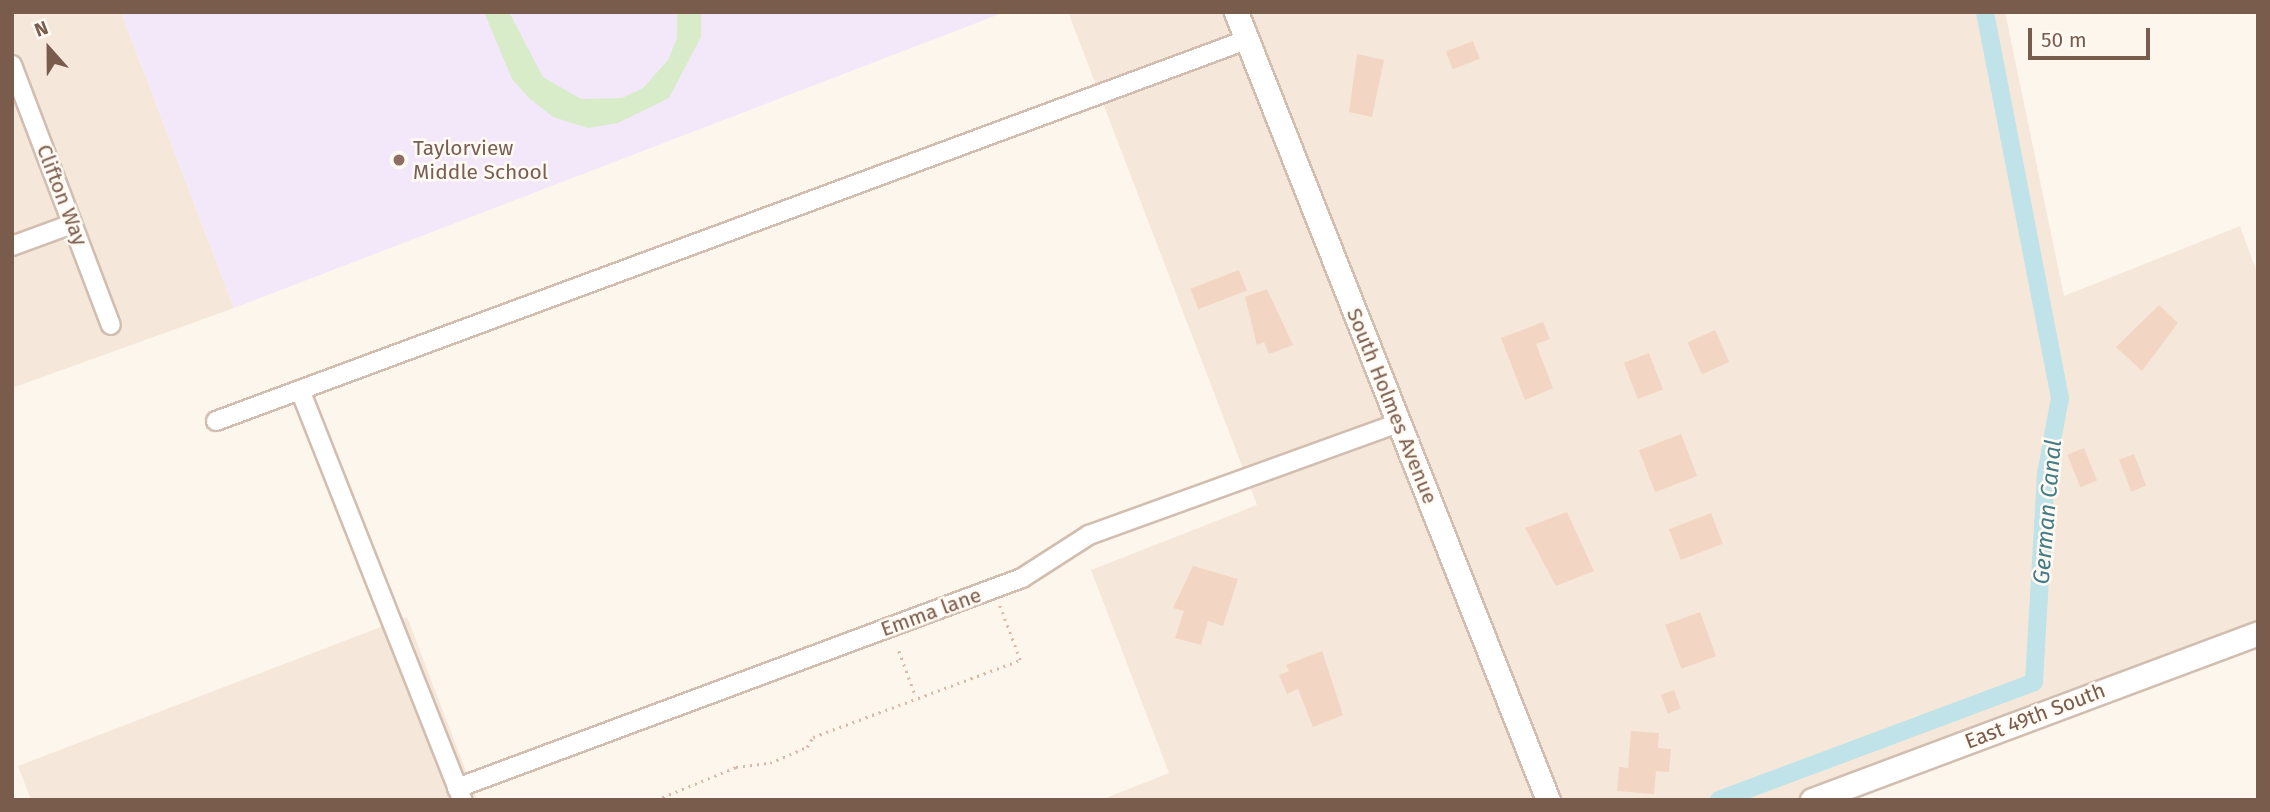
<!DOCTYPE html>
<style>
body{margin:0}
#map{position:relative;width:2270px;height:812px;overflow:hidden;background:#fdf6ec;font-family:"Fira Sans",sans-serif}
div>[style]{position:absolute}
.residential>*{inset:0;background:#f5e8da}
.education>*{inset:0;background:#f3e8fa}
.green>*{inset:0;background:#d8ecc9}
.canal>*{height:18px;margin:-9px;padding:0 9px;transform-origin:9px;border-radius:9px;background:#bfe3e8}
.building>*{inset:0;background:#f3d5c3;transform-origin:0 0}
.path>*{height:2.5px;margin-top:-1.25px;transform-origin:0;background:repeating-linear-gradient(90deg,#d9b8a5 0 2px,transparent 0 7px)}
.roads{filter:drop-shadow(2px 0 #d1beb0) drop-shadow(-2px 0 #d1beb0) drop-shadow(0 2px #d1beb0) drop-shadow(0 -2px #d1beb0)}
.minor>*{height:18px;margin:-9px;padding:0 9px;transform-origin:9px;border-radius:9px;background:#fff}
.tertiary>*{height:23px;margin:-11.5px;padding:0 11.5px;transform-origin:11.5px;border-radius:11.5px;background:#fff}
.dots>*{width:19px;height:19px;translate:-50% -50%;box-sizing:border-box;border:4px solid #fffaf3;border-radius:50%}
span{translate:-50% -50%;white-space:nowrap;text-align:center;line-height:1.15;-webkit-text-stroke:5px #fffaf3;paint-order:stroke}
.education-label{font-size:21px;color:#785e54}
.left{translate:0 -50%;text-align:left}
.street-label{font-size:21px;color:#7a5c4d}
.water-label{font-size:23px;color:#437c86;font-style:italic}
.frame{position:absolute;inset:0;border:14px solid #7a5c4d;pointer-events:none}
.north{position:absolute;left:14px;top:14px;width:70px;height:70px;-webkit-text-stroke:5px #fffaf3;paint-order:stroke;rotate:339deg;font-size:19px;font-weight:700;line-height:28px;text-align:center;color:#7a5c4d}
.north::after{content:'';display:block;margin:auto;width:24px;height:32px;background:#7a5c4d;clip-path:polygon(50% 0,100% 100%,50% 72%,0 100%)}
.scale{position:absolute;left:2028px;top:28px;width:122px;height:32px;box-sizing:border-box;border:4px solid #7a5c4d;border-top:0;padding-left:9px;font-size:21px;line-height:24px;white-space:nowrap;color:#7a5c4d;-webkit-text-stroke:5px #fffaf3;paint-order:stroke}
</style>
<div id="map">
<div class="residential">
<div style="clip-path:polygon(12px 12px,121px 12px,234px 308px,12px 388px)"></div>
<div style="clip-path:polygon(1068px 12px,2005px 12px,2064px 296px,2240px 226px,2258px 275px,2258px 633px,1812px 800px,1101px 800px,1169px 773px,1091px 570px,1257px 505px)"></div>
<div style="clip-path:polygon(407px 617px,477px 800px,31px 800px,18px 766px)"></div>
</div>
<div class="education">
<div style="clip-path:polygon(121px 12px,1005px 12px,234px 308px)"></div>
</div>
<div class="green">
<div style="clip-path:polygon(484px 12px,509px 12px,543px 77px,581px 99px,622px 98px,643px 88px,668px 60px,677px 38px,677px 12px,701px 12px,701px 37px,669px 98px,618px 123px,588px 128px,553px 117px,529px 98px,512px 79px)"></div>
</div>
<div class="canal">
<div style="left:1719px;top:800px;width:336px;rotate:-20.5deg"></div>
<div style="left:2034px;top:682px;width:208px;rotate:-86.7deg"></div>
<div style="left:2046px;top:474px;width:77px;rotate:-79.6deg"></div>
<div style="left:2060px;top:398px;width:393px;rotate:-101deg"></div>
</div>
<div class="building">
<div style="left:1473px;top:41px;width:19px;height:29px;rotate:69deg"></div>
<div style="clip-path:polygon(1357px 54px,1384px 60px,1372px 117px,1349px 112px)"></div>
<div style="left:1239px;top:270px;width:22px;height:52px;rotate:69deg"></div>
<div style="clip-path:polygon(1267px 289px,1293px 345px,1269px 354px,1264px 342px,1257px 345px,1245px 297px)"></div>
<div style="clip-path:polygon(2159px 305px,2178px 323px,2142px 371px,2116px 347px)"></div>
<div style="clip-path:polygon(1543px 322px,1550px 339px,1536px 344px,1553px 388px,1525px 400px,1501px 338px)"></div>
<div style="left:1715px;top:330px;width:35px;height:30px;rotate:66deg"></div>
<div style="left:1649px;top:353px;width:39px;height:27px;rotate:69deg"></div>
<div style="left:1681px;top:434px;width:45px;height:45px;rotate:69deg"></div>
<div style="left:2084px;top:448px;width:35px;height:18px;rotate:68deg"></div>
<div style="left:2134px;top:454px;width:34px;height:16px;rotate:69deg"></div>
<div style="clip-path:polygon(1567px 512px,1594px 571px,1556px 586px,1525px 528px)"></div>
<div style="left:1711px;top:513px;width:33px;height:45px;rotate:69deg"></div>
<div style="clip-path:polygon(1193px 566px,1238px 579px,1223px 626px,1208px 621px,1201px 645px,1175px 638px,1184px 611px,1173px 608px)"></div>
<div style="left:1700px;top:612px;width:47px;height:37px;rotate:70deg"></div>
<div style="clip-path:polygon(1322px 651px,1343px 715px,1313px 727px,1298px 689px,1287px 694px,1279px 675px,1289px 671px,1286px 665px)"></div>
<div style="left:1674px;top:690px;width:20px;height:14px;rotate:70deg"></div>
<div style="clip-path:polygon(1631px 731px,1659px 733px,1658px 748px,1671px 749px,1669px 772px,1656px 771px,1654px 794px,1617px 791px,1619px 767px,1628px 768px)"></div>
</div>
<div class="path">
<div style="left:899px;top:651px;width:49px;rotate:69.7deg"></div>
<div style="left:656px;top:800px;width:87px;rotate:-22.4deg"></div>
<div style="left:736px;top:767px;width:34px;rotate:-7deg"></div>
<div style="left:770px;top:763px;width:40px;rotate:-23.4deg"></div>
<div style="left:807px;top:747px;width:12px;rotate:-59deg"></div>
<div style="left:813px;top:737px;width:221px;rotate:-20.4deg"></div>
<div style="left:1020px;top:660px;width:60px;rotate:-110.6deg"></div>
</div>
<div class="roads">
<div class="minor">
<div style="left:12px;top:65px;width:278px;rotate:69.2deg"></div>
<div style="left:12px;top:246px;width:64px;rotate:-20.1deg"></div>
<div style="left:300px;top:390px;width:441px;rotate:68.4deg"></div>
<div style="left:216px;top:421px;width:1098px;rotate:-20.3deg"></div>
<div style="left:457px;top:788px;width:603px;rotate:-20.39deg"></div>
<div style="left:1022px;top:578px;width:80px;rotate:-32.7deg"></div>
<div style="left:1089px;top:535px;width:330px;rotate:-19.9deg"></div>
</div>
<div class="tertiary">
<div style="left:1236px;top:12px;width:848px;rotate:68.4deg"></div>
<div style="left:1812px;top:800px;width:476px;rotate:-20.5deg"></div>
</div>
</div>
<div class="dots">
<div style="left:399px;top:160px;background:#8d6e63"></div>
</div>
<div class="education-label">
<span class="left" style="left:413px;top:160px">Taylorview<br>Middle School</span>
</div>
<div class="street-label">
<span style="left:62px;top:195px;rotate:69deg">Clifton Way</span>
<span style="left:1392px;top:406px;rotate:68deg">South Holmes Avenue</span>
<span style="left:931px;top:612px;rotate:-20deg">Emma lane</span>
<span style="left:2035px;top:716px;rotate:-21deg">East 49th South</span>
</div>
<div class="water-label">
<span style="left:2047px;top:512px;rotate:-85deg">German Canal</span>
</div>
<div class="frame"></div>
<div class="north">N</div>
<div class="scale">50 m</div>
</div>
